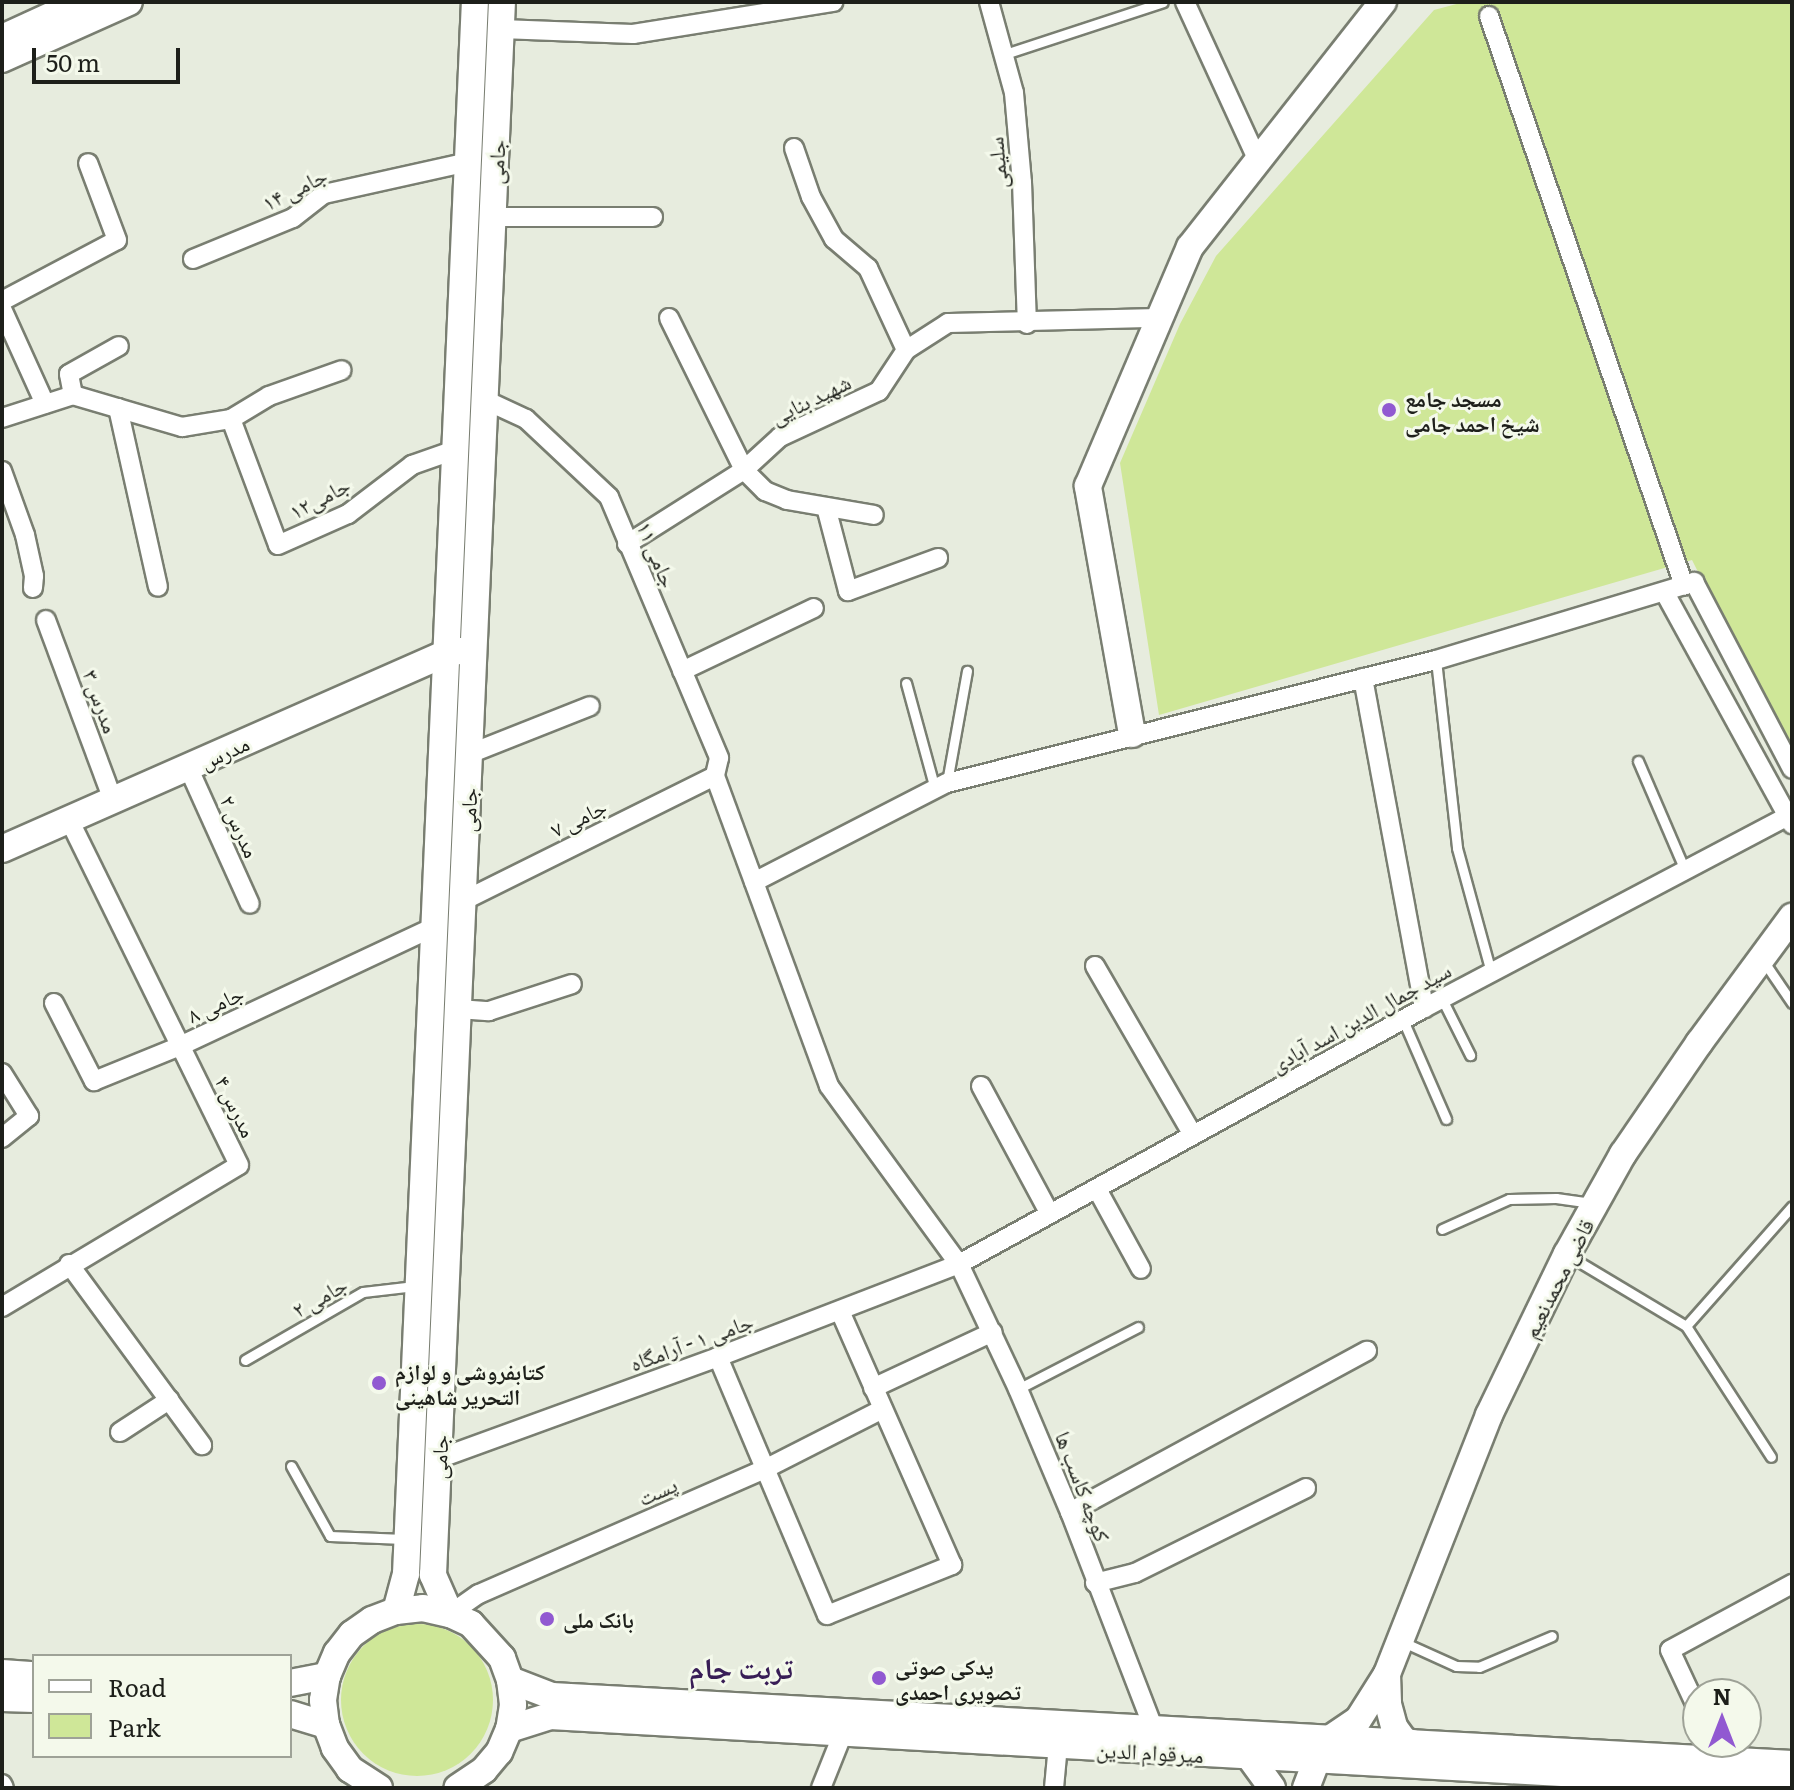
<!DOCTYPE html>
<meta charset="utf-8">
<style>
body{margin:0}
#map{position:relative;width:1794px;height:1790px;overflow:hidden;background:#e7ecde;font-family:Literata,"Noto Naskh Arabic",serif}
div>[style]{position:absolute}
.green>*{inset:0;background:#cfe798}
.round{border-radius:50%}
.roads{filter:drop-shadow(2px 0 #797e71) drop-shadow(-2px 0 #797e71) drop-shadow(0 2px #797e71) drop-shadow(0 -2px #797e71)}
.lane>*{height:9px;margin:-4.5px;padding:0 4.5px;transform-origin:4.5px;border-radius:4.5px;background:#fff}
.street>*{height:18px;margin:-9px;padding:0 9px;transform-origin:9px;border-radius:9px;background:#fff}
.secondary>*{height:26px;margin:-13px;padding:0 13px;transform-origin:13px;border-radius:13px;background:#fff}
.dots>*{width:22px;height:22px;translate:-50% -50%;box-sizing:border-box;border:4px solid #f4f9eb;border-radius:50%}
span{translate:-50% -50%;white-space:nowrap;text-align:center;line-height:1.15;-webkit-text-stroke:6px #f4f9eb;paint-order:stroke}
.street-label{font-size:22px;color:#1d1f1a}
.poi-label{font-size:22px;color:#1d1f1a;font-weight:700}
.left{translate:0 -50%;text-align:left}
.district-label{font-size:30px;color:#381d56;font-weight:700}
.frame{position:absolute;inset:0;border:4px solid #1d1f1a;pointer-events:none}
.legend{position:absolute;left:32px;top:1654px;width:260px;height:104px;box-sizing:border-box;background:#f4f9eb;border:2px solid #9ea297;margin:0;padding:10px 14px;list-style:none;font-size:24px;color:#1d1f1a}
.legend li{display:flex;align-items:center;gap:16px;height:40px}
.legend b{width:40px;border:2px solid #9ea297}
.north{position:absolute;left:1682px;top:1678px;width:80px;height:80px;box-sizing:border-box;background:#f4f9eb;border:2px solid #9ea297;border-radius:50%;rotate:0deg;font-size:22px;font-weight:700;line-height:32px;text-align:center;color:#1d1f1a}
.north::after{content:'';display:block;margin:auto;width:28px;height:36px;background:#9159d1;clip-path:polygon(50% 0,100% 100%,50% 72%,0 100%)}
.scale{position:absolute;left:32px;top:48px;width:148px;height:36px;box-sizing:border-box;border:4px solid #1d1f1a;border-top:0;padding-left:10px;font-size:24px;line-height:28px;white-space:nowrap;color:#1d1f1a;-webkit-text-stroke:6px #f4f9eb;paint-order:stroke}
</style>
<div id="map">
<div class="green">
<div style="clip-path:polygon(1464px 2px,1792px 2px,1792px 759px,1692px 560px,1159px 715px,1120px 463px,1180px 324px,1216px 256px,1434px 10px)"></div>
<div class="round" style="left:341px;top:1624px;width:152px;height:152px"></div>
</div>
<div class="roads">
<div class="lane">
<div style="left:1005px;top:54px;width:166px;rotate:-18.2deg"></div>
<div style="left:1436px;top:660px;width:189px;rotate:83.6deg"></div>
<div style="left:1457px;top:848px;width:129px;rotate:74.7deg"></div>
<div style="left:906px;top:683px;width:110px;rotate:74.7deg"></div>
<div style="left:1638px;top:761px;width:119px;rotate:66.7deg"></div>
<div style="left:947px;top:782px;width:113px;rotate:-79.8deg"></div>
<div style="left:1762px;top:959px;width:53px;rotate:55.7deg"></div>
<div style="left:1442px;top:999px;width:63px;rotate:63.4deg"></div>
<div style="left:1403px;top:1020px;width:108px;rotate:66.5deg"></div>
<div style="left:1442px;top:1229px;width:73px;rotate:-24.1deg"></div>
<div style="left:1509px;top:1199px;width:47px;rotate:-1.2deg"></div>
<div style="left:1556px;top:1198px;width:36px;rotate:8deg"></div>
<div style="left:1569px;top:1256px;width:136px;rotate:30.9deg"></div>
<div style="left:1686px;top:1326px;width:156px;rotate:57deg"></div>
<div style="left:1686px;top:1326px;width:160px;rotate:-48.5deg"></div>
<div style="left:245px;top:1360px;width:136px;rotate:-30deg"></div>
<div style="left:363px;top:1292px;width:52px;rotate:-6.6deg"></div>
<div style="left:1018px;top:1389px;width:135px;rotate:-27.3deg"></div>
<div style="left:291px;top:1466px;width:80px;rotate:60.9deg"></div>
<div style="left:330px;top:1536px;width:74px;rotate:2.3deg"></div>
<div style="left:1403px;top:1642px;width:58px;rotate:24.4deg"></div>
<div style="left:1456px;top:1666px;width:23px;rotate:2deg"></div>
<div style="left:1479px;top:1667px;width:79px;rotate:-23deg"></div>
</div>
<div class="street">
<div style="left:989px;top:2px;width:94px;rotate:74.6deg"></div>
<div style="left:1014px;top:93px;width:89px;rotate:84.9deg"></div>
<div style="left:1022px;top:182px;width:142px;rotate:88deg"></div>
<div style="left:1185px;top:2px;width:175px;rotate:65.3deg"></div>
<div style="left:1489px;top:16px;width:602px;rotate:71.11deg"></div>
<div style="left:501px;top:29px;width:132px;rotate:2.2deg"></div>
<div style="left:633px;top:34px;width:203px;rotate:-9.1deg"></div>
<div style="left:794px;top:148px;width:52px;rotate:70.9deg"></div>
<div style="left:811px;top:197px;width:48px;rotate:61.3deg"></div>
<div style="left:834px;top:239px;width:45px;rotate:40.5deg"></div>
<div style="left:868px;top:268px;width:90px;rotate:65.1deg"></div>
<div style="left:493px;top:217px;width:160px"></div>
<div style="left:193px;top:259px;width:108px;rotate:-22.3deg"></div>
<div style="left:293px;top:218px;width:39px;rotate:-38deg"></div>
<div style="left:324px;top:194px;width:148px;rotate:-12.5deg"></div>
<div style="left:2px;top:301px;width:130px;rotate:-27.9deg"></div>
<div style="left:117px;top:240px;width:82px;rotate:-110.6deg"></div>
<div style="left:2px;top:309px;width:104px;rotate:65.6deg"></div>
<div style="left:669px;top:318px;width:169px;rotate:63.7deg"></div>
<div style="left:744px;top:470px;width:30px;rotate:45deg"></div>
<div style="left:765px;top:491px;width:24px;rotate:22deg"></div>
<div style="left:787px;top:500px;width:88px;rotate:9.8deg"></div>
<div style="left:73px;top:395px;width:21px;rotate:-101deg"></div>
<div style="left:69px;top:374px;width:57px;rotate:-29.2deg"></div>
<div style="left:485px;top:400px;width:45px;rotate:24.9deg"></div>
<div style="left:526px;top:419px;width:114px;rotate:43.2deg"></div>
<div style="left:609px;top:497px;width:283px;rotate:67.1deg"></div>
<div style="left:719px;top:758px;width:18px;rotate:103deg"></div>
<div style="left:118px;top:408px;width:183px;rotate:77.4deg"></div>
<div style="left:2px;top:418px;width:75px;rotate:-17.9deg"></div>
<div style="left:73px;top:395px;width:114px;rotate:16.4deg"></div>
<div style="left:182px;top:427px;width:50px;rotate:-9.3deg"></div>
<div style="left:231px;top:419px;width:44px;rotate:-31.2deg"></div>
<div style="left:269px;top:396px;width:77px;rotate:-19.6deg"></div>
<div style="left:231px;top:419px;width:134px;rotate:69.5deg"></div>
<div style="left:278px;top:545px;width:77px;rotate:-23.9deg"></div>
<div style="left:348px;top:514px;width:81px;rotate:-37.4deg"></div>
<div style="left:412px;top:465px;width:46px;rotate:-19.2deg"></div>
<div style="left:2px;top:471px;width:68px;rotate:70.2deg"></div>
<div style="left:25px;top:535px;width:42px;rotate:77.6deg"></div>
<div style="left:34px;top:576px;width:12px;rotate:95deg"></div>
<div style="left:826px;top:507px;width:87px;rotate:75.3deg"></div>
<div style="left:848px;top:591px;width:96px;rotate:-20.1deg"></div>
<div style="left:627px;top:544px;width:138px;rotate:-32.3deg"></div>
<div style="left:744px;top:470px;width:49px;rotate:-42.5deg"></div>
<div style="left:780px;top:437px;width:109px;rotate:-24.9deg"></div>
<div style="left:879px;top:391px;width:49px;rotate:-56.6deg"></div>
<div style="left:906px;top:350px;width:50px;rotate:-32.7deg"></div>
<div style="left:948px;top:323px;width:211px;rotate:-1.4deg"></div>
<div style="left:1665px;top:593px;width:264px;rotate:61.2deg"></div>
<div style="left:46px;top:620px;width:192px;rotate:69.6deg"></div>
<div style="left:682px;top:671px;width:146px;rotate:-25.5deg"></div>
<div style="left:1363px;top:678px;width:336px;rotate:79.5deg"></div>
<div style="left:469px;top:754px;width:130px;rotate:-21.6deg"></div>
<div style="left:188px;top:767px;width:150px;rotate:65.7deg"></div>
<div style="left:715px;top:776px;width:330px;rotate:69.8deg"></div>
<div style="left:829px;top:1086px;width:220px;rotate:53.9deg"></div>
<div style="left:959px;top:1264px;width:138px;rotate:64.7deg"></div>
<div style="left:1018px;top:1389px;width:134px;rotate:67.1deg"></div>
<div style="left:1070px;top:1512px;width:234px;rotate:68.9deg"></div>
<div style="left:754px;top:882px;width:217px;rotate:-27.2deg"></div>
<div style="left:947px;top:783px;width:504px;rotate:-14.12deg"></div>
<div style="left:1436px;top:660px;width:270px;rotate:-16.8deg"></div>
<div style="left:1694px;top:582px;width:211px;rotate:62.3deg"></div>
<div style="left:463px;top:901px;width:281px;rotate:-26.4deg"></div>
<div style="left:1095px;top:966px;width:195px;rotate:59.9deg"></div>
<div style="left:54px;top:1003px;width:88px;rotate:62.9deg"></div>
<div style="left:94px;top:1081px;width:93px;rotate:-22.1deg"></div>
<div style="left:180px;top:1046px;width:280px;rotate:-25.1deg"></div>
<div style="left:458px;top:1009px;width:31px;rotate:4deg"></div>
<div style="left:489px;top:1011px;width:87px;rotate:-18deg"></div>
<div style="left:2px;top:1073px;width:51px;rotate:57.9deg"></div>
<div style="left:29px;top:1116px;width:35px;rotate:141deg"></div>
<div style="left:981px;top:1086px;width:145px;rotate:61.7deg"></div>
<div style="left:1097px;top:1189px;width:91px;rotate:61.2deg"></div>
<div style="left:69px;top:1264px;width:225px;rotate:53.7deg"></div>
<div style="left:2px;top:1307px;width:276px;rotate:-30.9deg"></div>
<div style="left:239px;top:1165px;width:385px;rotate:-116.2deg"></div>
<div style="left:718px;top:1357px;width:280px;rotate:67.1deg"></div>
<div style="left:827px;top:1615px;width:135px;rotate:-21.8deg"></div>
<div style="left:952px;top:1565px;width:278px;rotate:-113.8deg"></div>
<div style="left:873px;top:1388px;width:132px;rotate:-25deg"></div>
<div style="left:120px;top:1432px;width:59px;rotate:-33.1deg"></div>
<div style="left:438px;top:1459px;width:298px;rotate:-20deg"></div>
<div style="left:718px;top:1357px;width:258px;rotate:-21.1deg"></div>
<div style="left:959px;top:1264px;width:531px;rotate:-28.83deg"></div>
<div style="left:1424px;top:1008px;width:412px;rotate:-27.8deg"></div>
<div style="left:1070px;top:1512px;width:338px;rotate:-28.5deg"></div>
<div style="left:1095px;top:1583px;width:41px;rotate:-14deg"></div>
<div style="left:1135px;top:1573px;width:191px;rotate:-26.4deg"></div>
<div style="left:450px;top:1614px;width:35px;rotate:-35deg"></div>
<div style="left:479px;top:1594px;width:312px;rotate:-23.6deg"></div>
<div style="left:765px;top:1469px;width:132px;rotate:-27deg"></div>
<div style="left:1698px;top:1710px;width:66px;rotate:-115deg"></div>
<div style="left:1670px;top:1650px;width:139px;rotate:-28.4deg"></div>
<div style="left:2px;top:1784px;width:4px;rotate:63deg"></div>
<div style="left:821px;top:1788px;width:59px;rotate:-68.2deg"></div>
<div style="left:1054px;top:1788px;width:43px;rotate:-84.7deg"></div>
</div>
<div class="secondary">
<div style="left:2px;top:38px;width:87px;rotate:-24.5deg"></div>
<div style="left:2px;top:59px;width:139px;rotate:-24.2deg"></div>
<div style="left:1132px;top:734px;width:252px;rotate:-100.1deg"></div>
<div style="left:1088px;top:486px;width:260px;rotate:-66.9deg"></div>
<div style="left:1190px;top:247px;width:312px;rotate:-51.8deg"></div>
<div style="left:2px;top:849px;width:485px;rotate:-23.8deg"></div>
<div style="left:446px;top:653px;width:15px;rotate:-8deg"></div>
<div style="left:396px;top:1611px;width:38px;rotate:-75deg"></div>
<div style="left:406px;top:1574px;width:1574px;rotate:-87.49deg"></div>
<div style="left:450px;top:1614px;width:43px;rotate:-113.6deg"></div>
<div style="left:433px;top:1575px;width:1575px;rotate:-87.49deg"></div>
<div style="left:2px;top:1673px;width:32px;rotate:4deg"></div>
<div style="left:1387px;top:1674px;width:30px;rotate:88deg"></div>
<div style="left:1388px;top:1704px;width:24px;rotate:75deg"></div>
<div style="left:1394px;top:1727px;width:17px;rotate:54deg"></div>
<div style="left:1404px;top:1741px;width:16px;rotate:14deg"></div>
<div style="left:510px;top:1680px;width:45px;rotate:20.9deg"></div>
<div style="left:552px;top:1696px;width:1242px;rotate:3.14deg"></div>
<div style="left:290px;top:1683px;width:38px;rotate:-11deg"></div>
<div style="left:2px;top:1698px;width:32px;rotate:2deg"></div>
<div style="left:290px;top:1714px;width:38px;rotate:17deg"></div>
<div style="left:509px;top:1729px;width:43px;rotate:-17.6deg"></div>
<div style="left:550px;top:1716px;width:1244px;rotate:3.23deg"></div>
<div style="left:1328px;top:1740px;width:36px;rotate:-34deg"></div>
<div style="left:1358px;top:1720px;width:54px;rotate:-57.8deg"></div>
<div style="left:1387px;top:1674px;width:278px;rotate:-68.5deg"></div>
<div style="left:1489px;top:1415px;width:179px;rotate:-64.2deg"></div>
<div style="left:1567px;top:1254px;width:115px;rotate:-60.8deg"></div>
<div style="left:1623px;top:1154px;width:135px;rotate:-55.6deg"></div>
<div style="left:1699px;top:1043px;width:157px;rotate:-53.6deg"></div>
<div style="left:1249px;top:1756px;width:39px;rotate:54deg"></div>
<div style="left:379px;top:1788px;width:35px;rotate:-147deg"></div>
<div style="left:350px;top:1769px;width:26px;rotate:-126deg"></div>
<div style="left:335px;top:1748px;width:25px;rotate:-111deg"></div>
<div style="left:326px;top:1725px;width:25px;rotate:-97deg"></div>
<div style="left:323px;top:1700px;width:24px;rotate:-81deg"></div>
<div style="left:327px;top:1676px;width:25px;rotate:-67deg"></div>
<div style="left:337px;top:1653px;width:24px;rotate:-52deg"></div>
<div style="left:352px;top:1634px;width:24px;rotate:-35deg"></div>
<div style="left:372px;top:1620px;width:26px;rotate:-21deg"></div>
<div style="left:396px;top:1611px;width:27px;rotate:-6deg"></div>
<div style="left:423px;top:1608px;width:28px;rotate:13deg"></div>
<div style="left:450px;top:1614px;width:23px;rotate:25deg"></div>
<div style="left:471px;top:1624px;width:46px;rotate:47.6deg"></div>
<div style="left:502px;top:1658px;width:23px;rotate:70deg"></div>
<div style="left:510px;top:1680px;width:25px;rotate:83deg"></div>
<div style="left:513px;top:1705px;width:24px;rotate:99deg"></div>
<div style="left:509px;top:1729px;width:25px;rotate:113deg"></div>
<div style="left:499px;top:1752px;width:23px;rotate:130deg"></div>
<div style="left:484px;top:1770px;width:32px;rotate:146deg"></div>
<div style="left:1306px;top:1788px;width:30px;rotate:-69deg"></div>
</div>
</div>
<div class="dots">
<div style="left:1389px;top:410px;background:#9159d1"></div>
<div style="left:379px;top:1383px;background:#9159d1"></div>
<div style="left:547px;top:1619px;background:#9159d1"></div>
<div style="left:879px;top:1678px;background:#9159d1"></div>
</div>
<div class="street-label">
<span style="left:495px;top:162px;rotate:-87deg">جامی</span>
<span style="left:996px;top:163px;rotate:-95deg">سلیمی</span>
<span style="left:294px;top:188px;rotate:-27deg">جامی ۱۴</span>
<span style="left:810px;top:398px;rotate:-26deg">شهید بنایی</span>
<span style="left:319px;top:497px;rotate:-28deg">جامی۱۲</span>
<span style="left:658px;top:554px;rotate:67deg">جامی ۱۱</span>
<span style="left:102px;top:701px;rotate:70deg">مدرس ۳</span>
<span style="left:224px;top:751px;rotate:-24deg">مدرس</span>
<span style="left:467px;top:810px;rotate:-87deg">جامی</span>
<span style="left:578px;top:817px;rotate:-26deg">جامی ۷</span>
<span style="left:241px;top:826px;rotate:66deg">مدرس ۲</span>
<span style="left:215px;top:1003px;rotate:-25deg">جامی ۸</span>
<span style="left:1360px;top:1016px;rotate:-29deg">سید جمال الدین اسد آبادی</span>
<span style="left:237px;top:1106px;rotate:64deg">مدرس ۴</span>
<span style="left:1557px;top:1278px;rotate:-63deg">قاضی محمدنعیم</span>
<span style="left:319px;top:1296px;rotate:-30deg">جامی ۲</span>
<span style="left:691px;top:1341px;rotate:-20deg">جامی ۱ - آرامگاه</span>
<span style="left:438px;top:1457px;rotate:-87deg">جامی</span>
<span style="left:1084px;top:1486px;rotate:69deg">کوچه کاسب ها</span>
<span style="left:657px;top:1490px;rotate:-24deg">پست</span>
<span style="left:1150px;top:1751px;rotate:3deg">میرقوام الدین</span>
</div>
<div class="poi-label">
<span class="left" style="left:1405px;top:410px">مسجد جامع<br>شیخ احمد جامی</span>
<span class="left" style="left:395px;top:1383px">کتابفروشی و لوازم<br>التحریر شاهینی</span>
<span class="left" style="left:563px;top:1619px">بانک ملی</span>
<span class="left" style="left:895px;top:1678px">یدکی صوتی<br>تصویری احمدی</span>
</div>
<div class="district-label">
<span style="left:741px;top:1666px">تربت جام</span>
</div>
<div class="frame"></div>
<ul class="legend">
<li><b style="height:10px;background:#fff"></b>Road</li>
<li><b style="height:22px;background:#cfe798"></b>Park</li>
</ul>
<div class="north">N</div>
<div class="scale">50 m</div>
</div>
